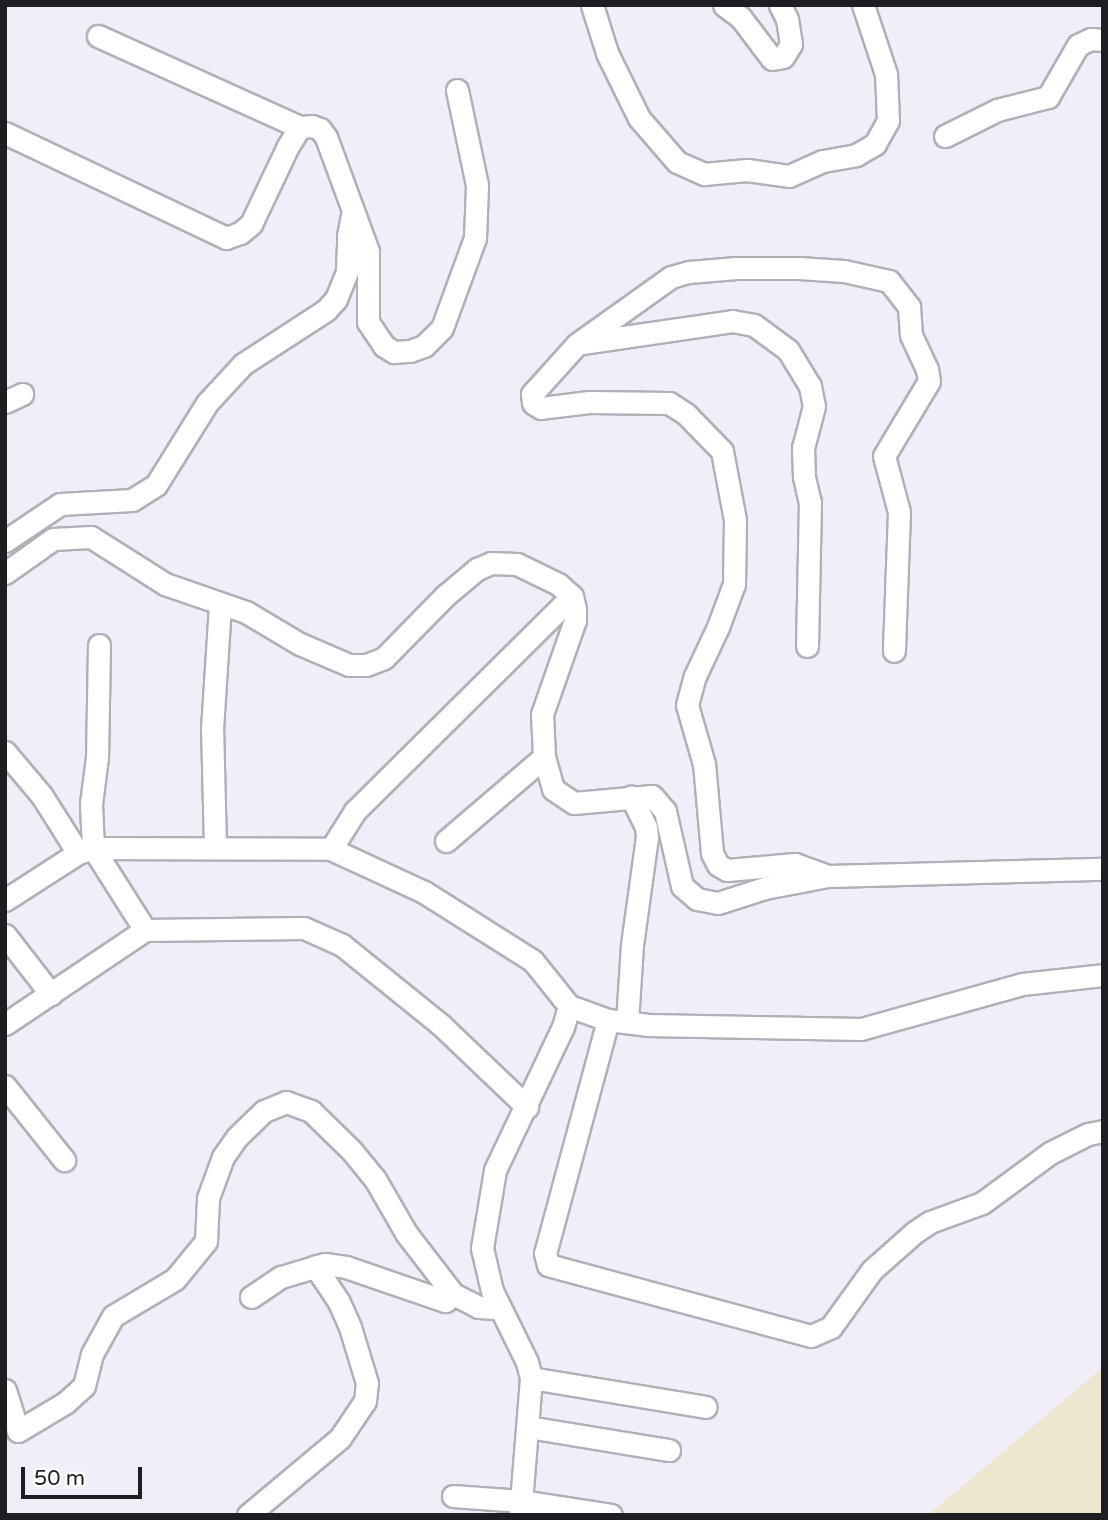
<!DOCTYPE html>
<style>
body{margin:0}
#map{position:relative;width:1108px;height:1520px;overflow:hidden;background:#f2eef9;font-family:"Varela Round",sans-serif}
div>[style]{position:absolute}
.industrial>*{inset:0;background:#efe6d0}
.roads{filter:drop-shadow(2px 0 #b3afb9) drop-shadow(-2px 0 #b3afb9) drop-shadow(0 2px #b3afb9) drop-shadow(0 -2px #b3afb9)}
.minor>*{height:21px;margin:-10.5px;padding:0 10.5px;transform-origin:10.5px;border-radius:10.5px;background:#fff}
span{translate:-50% -50%;white-space:nowrap;text-align:center;line-height:1.15;-webkit-text-stroke:6px #fefefe;paint-order:stroke}
.frame{position:absolute;inset:0;border:7px solid #1e1d21;pointer-events:none}
.scale{position:absolute;left:21px;top:1467px;width:121px;height:32px;box-sizing:border-box;border:4px solid #1e1d21;border-top:0;padding-left:9px;font-size:21px;line-height:24px;white-space:nowrap;color:#1e1d21;-webkit-text-stroke:5px #fefefe;paint-order:stroke}
</style>
<div id="map">
<div class="industrial">
<div style="clip-path:polygon(1103px 1367px,1103px 1515px,928px 1515px,959px 1489px)"></div>
</div>
<div class="roads">
<div class="minor">
<div style="left:592px;top:5px;width:50px;rotate:72.6deg"></div>
<div style="left:607px;top:53px;width:72px;rotate:63.8deg"></div>
<div style="left:639px;top:118px;width:58px;rotate:49.2deg"></div>
<div style="left:677px;top:162px;width:30px;rotate:24deg"></div>
<div style="left:704px;top:174px;width:43px;rotate:-5.3deg"></div>
<div style="left:747px;top:170px;width:42px;rotate:8.1deg"></div>
<div style="left:789px;top:176px;width:37px;rotate:-24deg"></div>
<div style="left:823px;top:161px;width:34px;rotate:-10deg"></div>
<div style="left:856px;top:155px;width:22px;rotate:-30deg"></div>
<div style="left:875px;top:144px;width:26px;rotate:-61deg"></div>
<div style="left:888px;top:121px;width:47px;rotate:-92.4deg"></div>
<div style="left:886px;top:74px;width:73px;rotate:-108.4deg"></div>
<div style="left:724px;top:5px;width:21px;rotate:37deg"></div>
<div style="left:741px;top:18px;width:51px;rotate:52.9deg"></div>
<div style="left:772px;top:59px;width:11px;rotate:-10deg"></div>
<div style="left:783px;top:57px;width:15px;rotate:-58deg"></div>
<div style="left:791px;top:44px;width:25px;rotate:-99deg"></div>
<div style="left:787px;top:19px;width:16px;rotate:-117deg"></div>
<div style="left:98px;top:36px;width:222px;rotate:24.3deg"></div>
<div style="left:5px;top:133px;width:245px;rotate:25.4deg"></div>
<div style="left:226px;top:238px;width:15px;rotate:-20deg"></div>
<div style="left:240px;top:233px;width:14px;rotate:-39deg"></div>
<div style="left:251px;top:224px;width:86px;rotate:-64.6deg"></div>
<div style="left:288px;top:146px;width:22px;rotate:-58deg"></div>
<div style="left:300px;top:127px;width:12px;rotate:-5deg"></div>
<div style="left:312px;top:126px;width:9px;rotate:21deg"></div>
<div style="left:320px;top:129px;width:10px;rotate:53deg"></div>
<div style="left:326px;top:137px;width:121px;rotate:69.8deg"></div>
<div style="left:368px;top:251px;width:71px;rotate:90deg"></div>
<div style="left:368px;top:322px;width:29px;rotate:56deg"></div>
<div style="left:384px;top:346px;width:12px;rotate:31deg"></div>
<div style="left:394px;top:352px;width:16px;rotate:-4deg"></div>
<div style="left:410px;top:351px;width:15px;rotate:-20deg"></div>
<div style="left:424px;top:346px;width:25px;rotate:-45deg"></div>
<div style="left:442px;top:328px;width:96px;rotate:-69.9deg"></div>
<div style="left:475px;top:238px;width:53px;rotate:-87.8deg"></div>
<div style="left:477px;top:185px;width:97px;rotate:-101.9deg"></div>
<div style="left:945px;top:136px;width:58px;rotate:-26.6deg"></div>
<div style="left:997px;top:110px;width:53px;rotate:-14.3deg"></div>
<div style="left:1048px;top:97px;width:60px;rotate:-60deg"></div>
<div style="left:1078px;top:45px;width:14px;rotate:-25deg"></div>
<div style="left:1091px;top:39px;width:12px;rotate:5deg"></div>
<div style="left:582px;top:343px;width:152px;rotate:-8.3deg"></div>
<div style="left:732px;top:321px;width:22px;rotate:10deg"></div>
<div style="left:754px;top:325px;width:42px;rotate:36.3deg"></div>
<div style="left:788px;top:350px;width:42px;rotate:58.6deg"></div>
<div style="left:810px;top:386px;width:20px;rotate:79deg"></div>
<div style="left:814px;top:406px;width:43px;rotate:104.7deg"></div>
<div style="left:803px;top:448px;width:29px;rotate:88deg"></div>
<div style="left:804px;top:477px;width:26px;rotate:77deg"></div>
<div style="left:810px;top:502px;width:144px;rotate:91.2deg"></div>
<div style="left:5px;top:402px;width:19px;rotate:-25deg"></div>
<div style="left:5px;top:541px;width:66px;rotate:-33.9deg"></div>
<div style="left:60px;top:504px;width:72px;rotate:-3.2deg"></div>
<div style="left:132px;top:500px;width:28px;rotate:-32deg"></div>
<div style="left:156px;top:485px;width:97px;rotate:-58.1deg"></div>
<div style="left:207px;top:403px;width:53px;rotate:-47.3deg"></div>
<div style="left:243px;top:364px;width:99px;rotate:-33deg"></div>
<div style="left:326px;top:310px;width:15px;rotate:-48deg"></div>
<div style="left:336px;top:299px;width:29px;rotate:-68deg"></div>
<div style="left:347px;top:272px;width:36px;rotate:-88deg"></div>
<div style="left:348px;top:236px;width:26px;rotate:-79deg"></div>
<div style="left:5px;top:573px;width:59px;rotate:-35.3deg"></div>
<div style="left:53px;top:539px;width:38px;rotate:-3deg"></div>
<div style="left:91px;top:537px;width:88px;rotate:32.4deg"></div>
<div style="left:165px;top:584px;width:86px;rotate:19.1deg"></div>
<div style="left:246px;top:612px;width:63px;rotate:30.7deg"></div>
<div style="left:300px;top:644px;width:53px;rotate:23.2deg"></div>
<div style="left:349px;top:665px;width:17px"></div>
<div style="left:366px;top:665px;width:19px;rotate:-21deg"></div>
<div style="left:384px;top:658px;width:88px;rotate:-45.5deg"></div>
<div style="left:446px;top:595px;width:40px;rotate:-40deg"></div>
<div style="left:477px;top:569px;width:15px;rotate:-23deg"></div>
<div style="left:491px;top:563px;width:26px;rotate:2deg"></div>
<div style="left:517px;top:564px;width:46px;rotate:26deg"></div>
<div style="left:558px;top:584px;width:18px;rotate:41deg"></div>
<div style="left:572px;top:596px;width:13px;rotate:77deg"></div>
<div style="left:575px;top:609px;width:11px;rotate:90deg"></div>
<div style="left:575px;top:620px;width:100px;rotate:109.3deg"></div>
<div style="left:542px;top:714px;width:43px;rotate:87.3deg"></div>
<div style="left:544px;top:757px;width:33px;rotate:74deg"></div>
<div style="left:553px;top:789px;width:25px;rotate:34deg"></div>
<div style="left:574px;top:803px;width:78px;rotate:-5.1deg"></div>
<div style="left:652px;top:796px;width:20px;rotate:49deg"></div>
<div style="left:665px;top:811px;width:77px;rotate:77.2deg"></div>
<div style="left:682px;top:886px;width:20px;rotate:41deg"></div>
<div style="left:697px;top:899px;width:21px;rotate:11deg"></div>
<div style="left:718px;top:903px;width:49px;rotate:-17.7deg"></div>
<div style="left:765px;top:888px;width:64px;rotate:-10.8deg"></div>
<div style="left:828px;top:876px;width:275px;rotate:-1.5deg"></div>
<div style="left:99px;top:645px;width:112px;rotate:91deg"></div>
<div style="left:97px;top:757px;width:47px;rotate:97.3deg"></div>
<div style="left:91px;top:804px;width:44px;rotate:87.4deg"></div>
<div style="left:93px;top:848px;width:97px;rotate:57.6deg"></div>
<div style="left:145px;top:930px;width:159px;rotate:-0.7deg"></div>
<div style="left:304px;top:928px;width:42px;rotate:24.1deg"></div>
<div style="left:342px;top:945px;width:127px;rotate:38.9deg"></div>
<div style="left:441px;top:1025px;width:119px;rotate:43.6deg"></div>
<div style="left:5px;top:752px;width:57px;rotate:49.9deg"></div>
<div style="left:42px;top:796px;width:67px;rotate:57.7deg"></div>
<div style="left:446px;top:841px;width:129px;rotate:-40.6deg"></div>
<div style="left:215px;top:848px;width:119px;rotate:-91.4deg"></div>
<div style="left:212px;top:729px;width:125px;rotate:-86.3deg"></div>
<div style="left:331px;top:849px;width:45px;rotate:-57.7deg"></div>
<div style="left:355px;top:811px;width:305px;rotate:-44.7deg"></div>
<div style="left:828px;top:876px;width:35px;rotate:-160deg"></div>
<div style="left:795px;top:864px;width:68px;rotate:175deg"></div>
<div style="left:727px;top:870px;width:10px;rotate:-151deg"></div>
<div style="left:718px;top:865px;width:13px;rotate:-117deg"></div>
<div style="left:712px;top:853px;width:89px;rotate:-95.1deg"></div>
<div style="left:704px;top:764px;width:61px;rotate:-106.1deg"></div>
<div style="left:687px;top:705px;width:30px;rotate:-75deg"></div>
<div style="left:695px;top:676px;width:54px;rotate:-64.9deg"></div>
<div style="left:718px;top:627px;width:46px;rotate:-69.6deg"></div>
<div style="left:734px;top:584px;width:64px;rotate:-89.1deg"></div>
<div style="left:735px;top:520px;width:70px;rotate:-100.7deg"></div>
<div style="left:722px;top:451px;width:52px;rotate:-134.2deg"></div>
<div style="left:686px;top:414px;width:20px;rotate:-147deg"></div>
<div style="left:669px;top:403px;width:80px;rotate:-179.3deg"></div>
<div style="left:589px;top:402px;width:48px;rotate:172.9deg"></div>
<div style="left:541px;top:408px;width:9px;rotate:-148deg"></div>
<div style="left:533px;top:403px;width:9px;rotate:-96deg"></div>
<div style="left:532px;top:394px;width:67px;rotate:-48deg"></div>
<div style="left:577px;top:344px;width:115px;rotate:-35.5deg"></div>
<div style="left:671px;top:277px;width:19px;rotate:-16deg"></div>
<div style="left:689px;top:272px;width:47px;rotate:-4.9deg"></div>
<div style="left:736px;top:268px;width:63px"></div>
<div style="left:799px;top:268px;width:45px;rotate:3.8deg"></div>
<div style="left:844px;top:271px;width:46px;rotate:12.5deg"></div>
<div style="left:889px;top:281px;width:33px;rotate:52deg"></div>
<div style="left:909px;top:307px;width:28px;rotate:86deg"></div>
<div style="left:911px;top:335px;width:38px;rotate:65deg"></div>
<div style="left:927px;top:369px;width:12px;rotate:81deg"></div>
<div style="left:929px;top:381px;width:87px;rotate:121deg"></div>
<div style="left:884px;top:456px;width:58px;rotate:75deg"></div>
<div style="left:899px;top:512px;width:139px;rotate:92.1deg"></div>
<div style="left:5px;top:900px;width:87px;rotate:-32.8deg"></div>
<div style="left:78px;top:853px;width:16px;rotate:-18deg"></div>
<div style="left:93px;top:848px;width:238px;rotate:0.2deg"></div>
<div style="left:331px;top:849px;width:102px;rotate:24.8deg"></div>
<div style="left:424px;top:892px;width:129px;rotate:32.3deg"></div>
<div style="left:533px;top:961px;width:58px;rotate:51.3deg"></div>
<div style="left:569px;top:1006px;width:41px;rotate:19.7deg"></div>
<div style="left:608px;top:1020px;width:39px;rotate:7deg"></div>
<div style="left:647px;top:1025px;width:214px;rotate:1.1deg"></div>
<div style="left:861px;top:1029px;width:167px;rotate:-15.6deg"></div>
<div style="left:1022px;top:984px;width:81px;rotate:-6.3deg"></div>
<div style="left:5px;top:935px;width:75px;rotate:52.1deg"></div>
<div style="left:608px;top:1020px;width:241px;rotate:105.1deg"></div>
<div style="left:545px;top:1253px;width:12px;rotate:76deg"></div>
<div style="left:548px;top:1265px;width:272px;rotate:15.1deg"></div>
<div style="left:811px;top:1336px;width:22px;rotate:-24deg"></div>
<div style="left:831px;top:1327px;width:70px;rotate:-54.3deg"></div>
<div style="left:872px;top:1270px;width:57px;rotate:-41.5deg"></div>
<div style="left:915px;top:1232px;width:18px;rotate:-34deg"></div>
<div style="left:930px;top:1222px;width:55px;rotate:-20.1deg"></div>
<div style="left:982px;top:1203px;width:84px;rotate:-36.3deg"></div>
<div style="left:1050px;top:1153px;width:42px;rotate:-26.6deg"></div>
<div style="left:1088px;top:1134px;width:15px;rotate:-11deg"></div>
<div style="left:627px;top:1022px;width:77px;rotate:-86.3deg"></div>
<div style="left:632px;top:945px;width:109px;rotate:-82.1deg"></div>
<div style="left:647px;top:837px;width:10px;rotate:-96deg"></div>
<div style="left:646px;top:827px;width:34px;rotate:-116deg"></div>
<div style="left:5px;top:1024px;width:169px;rotate:-33.9deg"></div>
<div style="left:5px;top:1086px;width:95px;rotate:51.4deg"></div>
<div style="left:251px;top:1297px;width:36px;rotate:-34deg"></div>
<div style="left:281px;top:1277px;width:46px;rotate:-16.5deg"></div>
<div style="left:325px;top:1264px;width:21px;rotate:8deg"></div>
<div style="left:346px;top:1267px;width:105px;rotate:19deg"></div>
<div style="left:445px;top:1301px;width:11px;rotate:-41deg"></div>
<div style="left:531px;top:1378px;width:177px;rotate:9.4deg"></div>
<div style="left:5px;top:1390px;width:43px;rotate:72.4deg"></div>
<div style="left:18px;top:1431px;width:55px;rotate:-30.8deg"></div>
<div style="left:65px;top:1403px;width:25px;rotate:-42deg"></div>
<div style="left:84px;top:1386px;width:33px;rotate:-76deg"></div>
<div style="left:92px;top:1354px;width:43px;rotate:-61.1deg"></div>
<div style="left:113px;top:1316px;width:72px;rotate:-30.8deg"></div>
<div style="left:175px;top:1279px;width:49px;rotate:-50.8deg"></div>
<div style="left:206px;top:1241px;width:43px;rotate:-87.3deg"></div>
<div style="left:208px;top:1198px;width:44px;rotate:-69.9deg"></div>
<div style="left:223px;top:1157px;width:24px;rotate:-55deg"></div>
<div style="left:237px;top:1137px;width:37px;rotate:-44deg"></div>
<div style="left:264px;top:1111px;width:24px;rotate:-22deg"></div>
<div style="left:286px;top:1102px;width:27px;rotate:20deg"></div>
<div style="left:311px;top:1111px;width:57px;rotate:44.3deg"></div>
<div style="left:352px;top:1151px;width:36px;rotate:51deg"></div>
<div style="left:375px;top:1179px;width:62px;rotate:60.1deg"></div>
<div style="left:406px;top:1233px;width:77px;rotate:52.4deg"></div>
<div style="left:453px;top:1294px;width:28px;rotate:27deg"></div>
<div style="left:478px;top:1307px;width:22px;rotate:3deg"></div>
<div style="left:528px;top:1427px;width:143px;rotate:9.3deg"></div>
<div style="left:453px;top:1496px;width:69px;rotate:4.1deg"></div>
<div style="left:522px;top:1501px;width:90px;rotate:8.9deg"></div>
<div style="left:248px;top:1515px;width:120px;rotate:-39.9deg"></div>
<div style="left:340px;top:1438px;width:45px;rotate:-56deg"></div>
<div style="left:365px;top:1401px;width:18px;rotate:-84deg"></div>
<div style="left:367px;top:1383px;width:59px;rotate:-106.9deg"></div>
<div style="left:350px;top:1327px;width:27px;rotate:-114deg"></div>
<div style="left:339px;top:1302px;width:43px;rotate:-123.7deg"></div>
<div style="left:520px;top:1515px;width:137px;rotate:-85.4deg"></div>
<div style="left:531px;top:1378px;width:16px;rotate:-104deg"></div>
<div style="left:527px;top:1362px;width:79px;rotate:-116.2deg"></div>
<div style="left:492px;top:1291px;width:44px;rotate:-103.1deg"></div>
<div style="left:482px;top:1248px;width:79px;rotate:-80.5deg"></div>
<div style="left:495px;top:1170px;width:158px;rotate:-64.6deg"></div>
<div style="left:563px;top:1027px;width:22px;rotate:-74deg"></div>
</div>
</div>
<div class="frame"></div>
<div class="scale">50 m</div>
</div>
